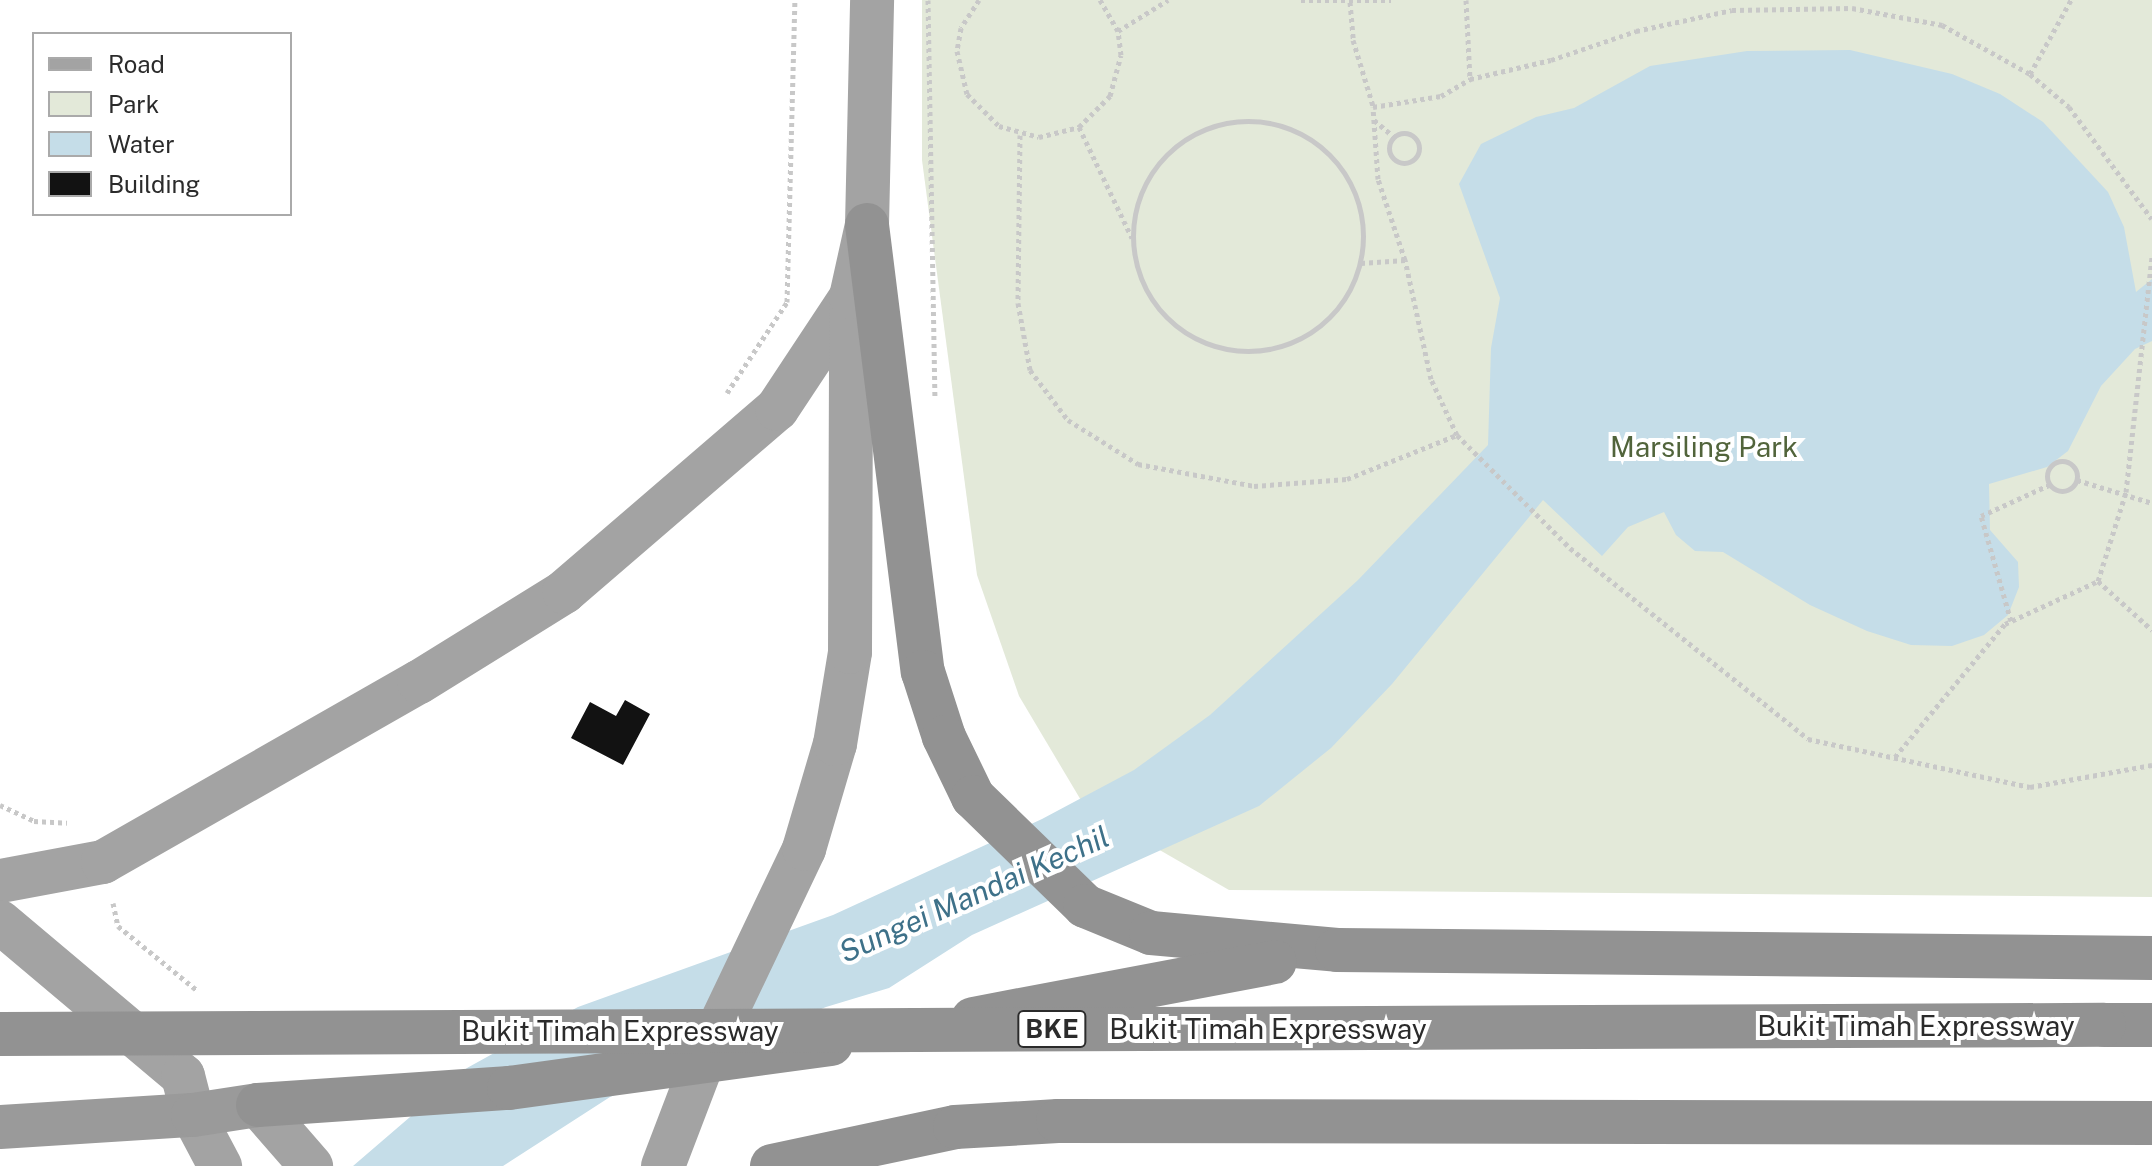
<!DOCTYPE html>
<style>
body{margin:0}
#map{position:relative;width:2152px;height:1166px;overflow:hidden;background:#fff;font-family:"Public Sans",sans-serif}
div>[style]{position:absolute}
.green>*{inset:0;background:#e3e9d9}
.water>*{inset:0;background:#c5dde8}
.building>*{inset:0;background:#121212}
.path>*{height:5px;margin-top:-2.5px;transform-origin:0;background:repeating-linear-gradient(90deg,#c8c8c8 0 4px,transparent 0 8px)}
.path>.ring{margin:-2.5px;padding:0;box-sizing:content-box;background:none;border:5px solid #c8c8c8;border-radius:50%}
.primary>*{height:44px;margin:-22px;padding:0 22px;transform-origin:22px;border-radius:22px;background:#a3a3a3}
.trunk>*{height:44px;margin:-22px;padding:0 22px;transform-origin:22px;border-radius:22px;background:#9a9a9a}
.motorway>*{height:44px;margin:-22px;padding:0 22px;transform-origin:22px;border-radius:22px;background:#929292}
.motorway-bridge>*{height:44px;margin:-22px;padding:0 22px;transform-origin:22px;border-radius:22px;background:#929292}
span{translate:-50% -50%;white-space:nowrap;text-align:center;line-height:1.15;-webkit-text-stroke:8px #fff;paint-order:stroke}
.shield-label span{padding:2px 6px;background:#fff;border:2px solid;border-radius:6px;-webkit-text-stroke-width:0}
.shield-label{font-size:26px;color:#2b2b2b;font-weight:700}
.park-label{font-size:28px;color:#51643b}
.street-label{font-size:28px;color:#2b2b2b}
.water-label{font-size:30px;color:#3e7189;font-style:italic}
.legend{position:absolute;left:32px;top:32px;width:260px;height:184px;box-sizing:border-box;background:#fff;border:2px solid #aaa;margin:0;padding:10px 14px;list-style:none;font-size:24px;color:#2b2b2b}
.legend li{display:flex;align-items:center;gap:16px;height:40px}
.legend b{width:40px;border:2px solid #aaa}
</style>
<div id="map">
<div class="green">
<div style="clip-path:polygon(922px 0,2152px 0,2152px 897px,1229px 890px,1085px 807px,1019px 696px,977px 575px,922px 160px)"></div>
</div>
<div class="water">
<div style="clip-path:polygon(1850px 50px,1952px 74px,2000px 94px,2043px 122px,2108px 192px,2124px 227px,2136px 292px,2152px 279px,2152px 341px,2135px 349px,2101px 386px,2068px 451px,2047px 467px,1989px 484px,1990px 530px,2018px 562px,2019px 587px,2008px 615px,1984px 635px,1952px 646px,1911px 645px,1867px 631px,1810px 605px,1723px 552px,1695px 551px,1676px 535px,1664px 512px,1628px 527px,1602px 556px,1543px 500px,1392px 684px,1331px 748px,1259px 806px,972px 935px,889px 988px,826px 1007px,610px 1097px,503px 1166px,353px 1166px,467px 1068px,578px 1007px,833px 915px,1042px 819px,1134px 770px,1210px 715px,1358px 580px,1488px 445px,1491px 348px,1500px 298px,1459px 184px,1481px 144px,1536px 117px,1574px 108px,1650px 66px,1747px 51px)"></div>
</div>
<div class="building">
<div style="clip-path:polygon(625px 700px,650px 714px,623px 765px,571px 738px,590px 702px,616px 716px)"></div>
</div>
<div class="path">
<div style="left:928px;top:0;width:399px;rotate:89deg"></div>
<div style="left:979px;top:0;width:33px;rotate:123deg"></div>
<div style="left:961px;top:28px;width:23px;rotate:100deg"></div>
<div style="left:957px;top:51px;width:44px;rotate:76.9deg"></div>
<div style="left:967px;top:94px;width:45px;rotate:45deg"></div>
<div style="left:999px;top:126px;width:41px;rotate:15.4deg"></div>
<div style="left:1039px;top:137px;width:41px;rotate:-14deg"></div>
<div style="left:1079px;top:127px;width:44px;rotate:-45deg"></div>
<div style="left:1110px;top:96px;width:42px;rotate:-75deg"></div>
<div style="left:1121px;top:55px;width:24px;rotate:-97deg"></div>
<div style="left:1118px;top:31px;width:36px;rotate:-120deg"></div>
<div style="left:1301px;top:0;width:90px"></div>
<div style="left:1466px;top:0;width:79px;rotate:87.1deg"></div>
<div style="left:1350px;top:2px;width:38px;rotate:85deg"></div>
<div style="left:1353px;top:40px;width:69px;rotate:73.1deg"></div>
<div style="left:1118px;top:31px;width:59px;rotate:-31.8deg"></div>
<div style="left:2030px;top:74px;width:85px;rotate:-61deg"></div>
<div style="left:1374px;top:120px;width:26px;rotate:40deg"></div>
<div class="ring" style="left:1133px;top:121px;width:225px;height:225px"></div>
<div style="left:1079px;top:127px;width:123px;rotate:64.5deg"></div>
<div class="ring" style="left:1389px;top:133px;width:25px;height:25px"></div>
<div style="left:1020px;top:135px;width:168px;rotate:90.7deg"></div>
<div style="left:1018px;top:303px;width:68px;rotate:79.8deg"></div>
<div style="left:1030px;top:370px;width:63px;rotate:52.8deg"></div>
<div style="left:1068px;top:420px;width:83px;rotate:32.2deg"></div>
<div style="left:1138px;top:464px;width:118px;rotate:10.7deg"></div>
<div style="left:1254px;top:486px;width:93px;rotate:-4.3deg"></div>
<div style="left:1347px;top:479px;width:118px;rotate:-21.8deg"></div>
<div style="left:1457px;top:435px;width:62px;rotate:-114.9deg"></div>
<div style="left:1431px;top:379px;width:122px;rotate:-102.3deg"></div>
<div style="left:1405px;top:260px;width:44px;rotate:176.1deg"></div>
<div style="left:1405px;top:260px;width:85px;rotate:-108.4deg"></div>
<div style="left:1378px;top:179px;width:72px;rotate:-94deg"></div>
<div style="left:1373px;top:107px;width:69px;rotate:-9.2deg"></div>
<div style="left:1441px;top:96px;width:34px;rotate:-30deg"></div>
<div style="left:1470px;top:79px;width:83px;rotate:-13.2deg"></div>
<div style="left:1551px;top:60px;width:90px;rotate:-18.8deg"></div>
<div style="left:1636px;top:31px;width:98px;rotate:-12.3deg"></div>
<div style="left:1732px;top:10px;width:120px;rotate:-1deg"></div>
<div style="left:1852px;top:8px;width:92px;rotate:10.7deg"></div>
<div style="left:1942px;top:25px;width:101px;rotate:29.1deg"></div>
<div style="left:2030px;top:74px;width:51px;rotate:40.2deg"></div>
<div style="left:2069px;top:107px;width:139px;rotate:53.5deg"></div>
<div style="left:727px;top:393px;width:109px;rotate:-56.6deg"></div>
<div style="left:787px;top:302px;width:302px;rotate:-88.5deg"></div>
<div style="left:1457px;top:435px;width:160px;rotate:45deg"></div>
<div style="left:1570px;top:548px;width:305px;rotate:38.7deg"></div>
<div style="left:1808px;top:739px;width:227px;rotate:12.2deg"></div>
<div style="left:2030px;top:787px;width:124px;rotate:-10.2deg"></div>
<div class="ring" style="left:2047px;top:461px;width:25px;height:25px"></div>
<div style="left:2077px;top:480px;width:78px;rotate:17deg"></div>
<div style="left:2098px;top:581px;width:73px;rotate:42.2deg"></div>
<div style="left:2011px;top:621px;width:109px;rotate:-105.9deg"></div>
<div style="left:1981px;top:516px;width:75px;rotate:-24.5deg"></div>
<div style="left:1895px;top:757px;width:173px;rotate:-50.4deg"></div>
<div style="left:2005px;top:624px;width:102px;rotate:-24.8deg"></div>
<div style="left:2098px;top:581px;width:93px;rotate:-72.5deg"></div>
<div style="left:2126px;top:492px;width:236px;rotate:-83.7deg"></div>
<div style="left:0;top:805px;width:38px;rotate:25deg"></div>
<div style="left:34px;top:821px;width:33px;rotate:3deg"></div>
<div style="left:113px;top:903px;width:24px;rotate:78deg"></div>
<div style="left:118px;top:926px;width:103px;rotate:39.1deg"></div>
</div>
<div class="primary">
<div style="left:0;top:881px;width:105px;rotate:-10.5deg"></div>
<div style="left:103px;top:862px;width:364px;rotate:-29.7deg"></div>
<div style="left:419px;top:682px;width:171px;rotate:-31.8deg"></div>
<div style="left:564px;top:592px;width:281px;rotate:-40.7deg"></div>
<div style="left:777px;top:409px;width:134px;rotate:-56.5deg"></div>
<div style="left:0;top:922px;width:239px;rotate:40.1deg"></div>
<div style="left:183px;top:1076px;width:40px;rotate:75.6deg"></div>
<div style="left:193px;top:1115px;width:58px;rotate:62.1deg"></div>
<div style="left:258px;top:1105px;width:81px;rotate:49deg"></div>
<div style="left:663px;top:1166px;width:112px;rotate:-69.1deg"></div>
<div style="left:703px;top:1061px;width:235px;rotate:-64.5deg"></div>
<div style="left:804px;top:849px;width:109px;rotate:-73.6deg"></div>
<div style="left:835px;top:744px;width:93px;rotate:-80.7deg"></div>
<div style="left:850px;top:652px;width:355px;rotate:-89.8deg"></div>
<div style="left:851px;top:297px;width:74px;rotate:-77.5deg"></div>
<div style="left:867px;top:225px;width:225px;rotate:-88.7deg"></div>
</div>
<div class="trunk">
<div style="left:0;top:1127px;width:193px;rotate:-3.6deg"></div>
<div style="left:193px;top:1115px;width:66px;rotate:-8.7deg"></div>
</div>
<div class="motorway">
<div style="left:867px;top:225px;width:450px;rotate:82.9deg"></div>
<div style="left:923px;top:672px;width:68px;rotate:72.1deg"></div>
<div style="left:944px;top:737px;width:67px;rotate:64.2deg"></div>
<div style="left:973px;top:797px;width:156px;rotate:44.2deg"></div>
<div style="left:1085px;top:906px;width:71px;rotate:22.2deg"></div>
<div style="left:1151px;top:933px;width:187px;rotate:5.2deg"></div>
<div style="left:1337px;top:950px;width:815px;rotate:0.56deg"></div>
<div style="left:973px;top:1019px;width:307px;rotate:-10.7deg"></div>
<div style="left:2104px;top:1025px;width:48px"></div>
<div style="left:258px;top:1105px;width:252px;rotate:-3.9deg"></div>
<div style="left:509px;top:1088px;width:325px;rotate:-7.8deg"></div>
<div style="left:772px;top:1166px;width:187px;rotate:-12deg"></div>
<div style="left:955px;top:1127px;width:103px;rotate:-3.3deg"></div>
<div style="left:1058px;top:1121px;width:1094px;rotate:0.1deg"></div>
</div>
<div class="motorway-bridge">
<div style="left:0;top:1034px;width:2104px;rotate:-0.25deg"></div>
</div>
<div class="shield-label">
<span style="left:1052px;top:1029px">BKE</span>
</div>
<div class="park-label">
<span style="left:1704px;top:447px">Marsiling Park</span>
</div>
<div class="street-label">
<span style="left:1916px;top:1026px">Bukit Timah Expressway</span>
<span style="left:1268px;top:1029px">Bukit Timah Expressway</span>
<span style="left:620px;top:1031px">Bukit Timah Expressway</span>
</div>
<div class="water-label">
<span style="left:974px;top:894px;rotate:-24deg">Sungei Mandai Kechil</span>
</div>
<ul class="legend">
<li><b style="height:10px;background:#a3a3a3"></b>Road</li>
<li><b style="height:22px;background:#e3e9d9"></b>Park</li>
<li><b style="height:22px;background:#c5dde8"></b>Water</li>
<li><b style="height:22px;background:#121212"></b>Building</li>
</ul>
</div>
